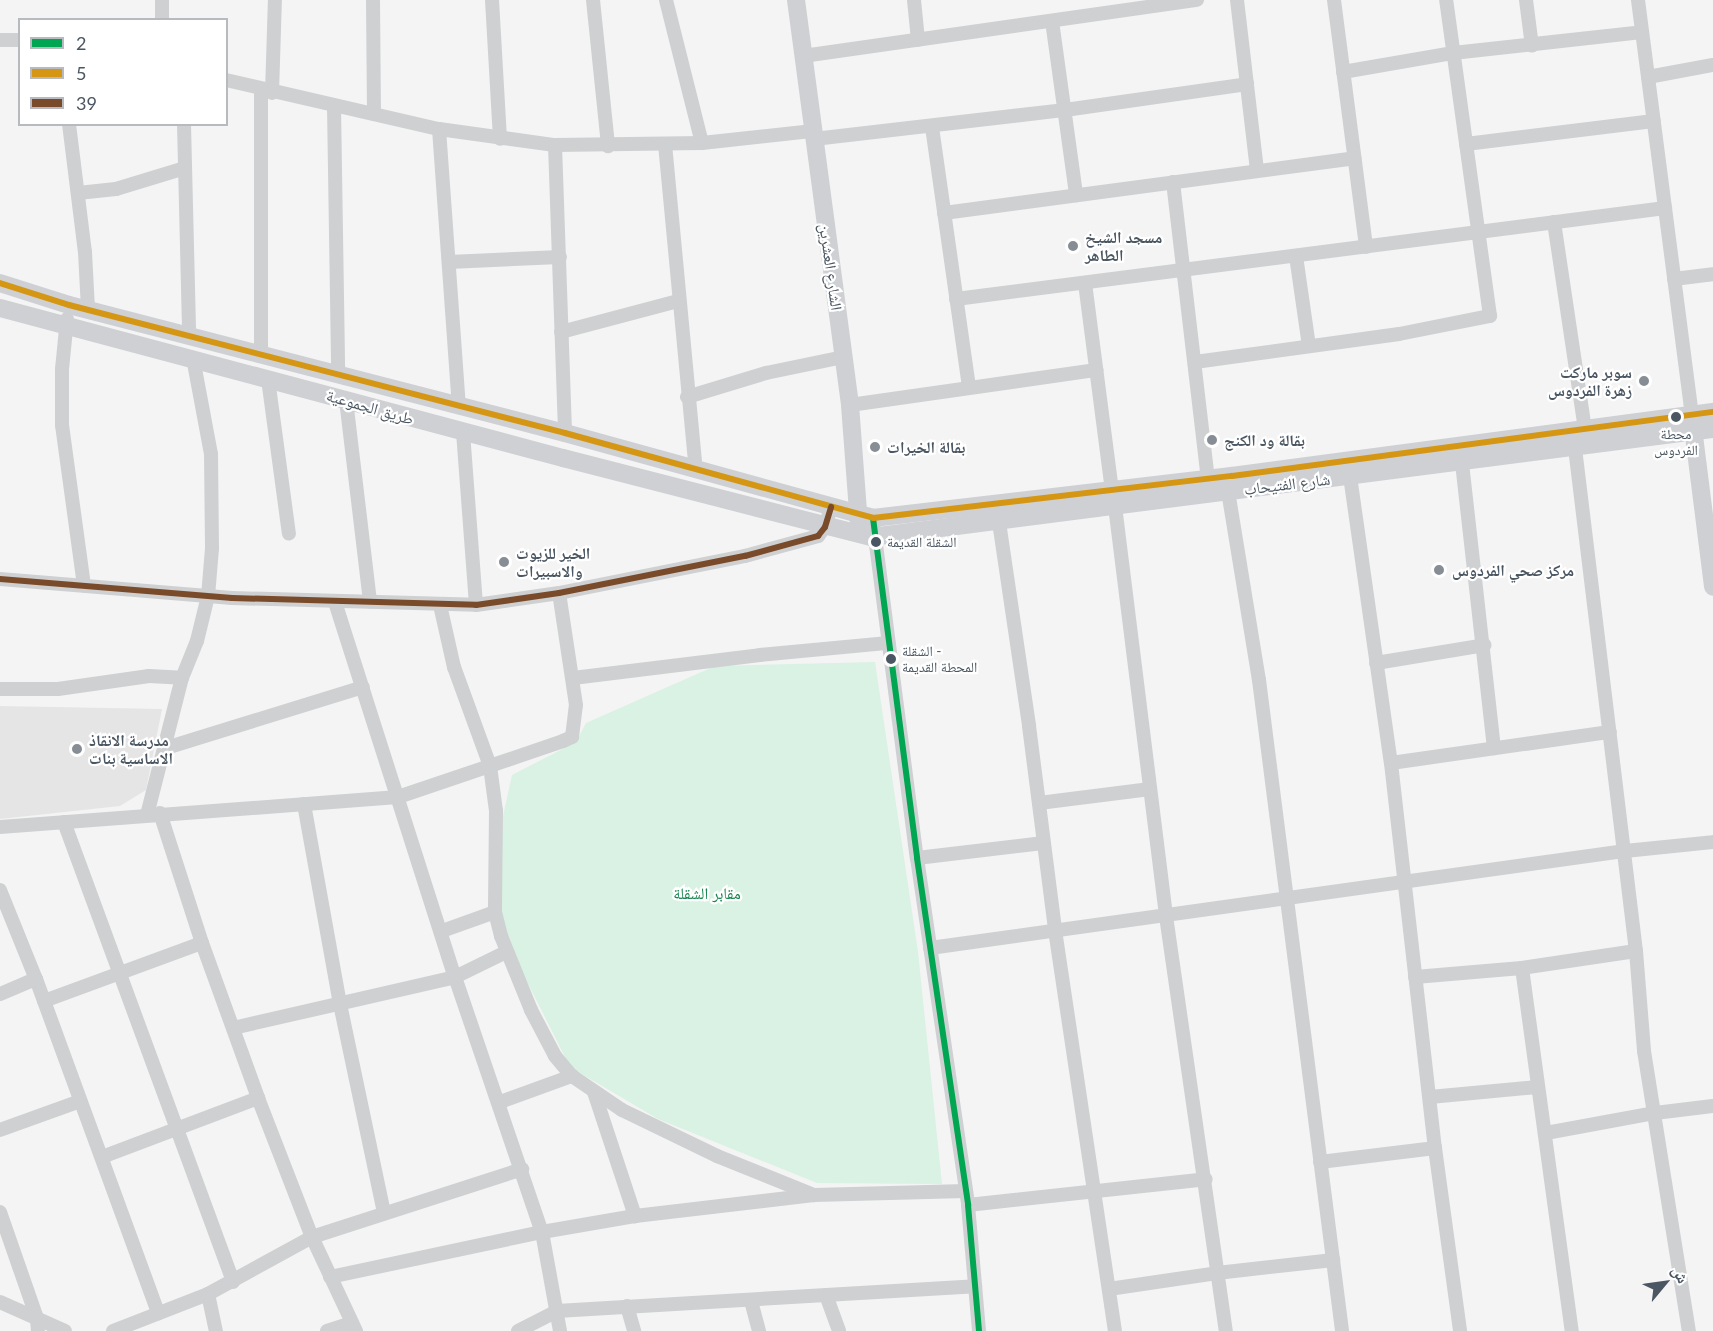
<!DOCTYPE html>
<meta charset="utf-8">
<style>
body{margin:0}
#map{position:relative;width:1713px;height:1331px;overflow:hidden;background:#f4f4f4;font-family:Lato,"Noto Naskh Arabic",sans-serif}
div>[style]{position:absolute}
.education>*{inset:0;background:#e6e5e6}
.green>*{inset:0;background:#d9f2e3}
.street>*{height:14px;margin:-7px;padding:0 7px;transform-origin:7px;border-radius:7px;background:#ced0d2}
.secondary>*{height:18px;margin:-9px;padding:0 9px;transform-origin:9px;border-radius:9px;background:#ced0d4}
.bus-1>*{height:6px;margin:-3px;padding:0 3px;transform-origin:3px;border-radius:3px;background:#00a651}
.bus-2>*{height:6px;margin:-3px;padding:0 3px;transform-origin:3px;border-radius:3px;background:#d49613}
.bus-3>*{height:6px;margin:-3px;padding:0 3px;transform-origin:3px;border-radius:3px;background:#7a4b2a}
.dots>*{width:16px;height:16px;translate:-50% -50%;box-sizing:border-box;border:3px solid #fff;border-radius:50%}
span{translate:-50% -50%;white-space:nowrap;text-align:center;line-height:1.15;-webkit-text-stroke:4.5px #fff;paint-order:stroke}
.bus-label{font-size:14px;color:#4a5661}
.left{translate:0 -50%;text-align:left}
.poi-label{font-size:16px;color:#4a5661;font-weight:700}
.right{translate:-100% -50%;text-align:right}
.street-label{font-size:16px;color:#4a5661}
.park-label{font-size:16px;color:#17864f}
.legend{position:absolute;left:18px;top:18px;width:210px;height:108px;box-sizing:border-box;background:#fff;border:2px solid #b7bbc0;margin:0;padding:8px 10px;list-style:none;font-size:18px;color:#4a5661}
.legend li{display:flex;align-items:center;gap:12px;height:30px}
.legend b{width:30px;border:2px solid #b7bbc0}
.north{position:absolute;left:1635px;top:1253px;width:60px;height:60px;-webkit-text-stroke:4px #fff;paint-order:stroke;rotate:61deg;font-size:16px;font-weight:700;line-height:24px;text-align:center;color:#4a5661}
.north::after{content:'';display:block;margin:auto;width:21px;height:27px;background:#4a5661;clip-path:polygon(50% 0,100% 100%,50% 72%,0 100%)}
</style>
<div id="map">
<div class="education">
<div style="clip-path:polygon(0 706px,162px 709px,146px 790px,120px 806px,0 819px)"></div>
</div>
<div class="green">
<div style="clip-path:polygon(875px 662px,918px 952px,942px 1184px,817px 1183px,658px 1119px,570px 1067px,498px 924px,498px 839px,512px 775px,576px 742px,586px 723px,715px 666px)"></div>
</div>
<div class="street">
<div style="left:373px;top:0;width:114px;rotate:89.5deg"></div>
<div style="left:492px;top:0;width:139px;rotate:86.7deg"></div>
<div style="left:593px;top:0;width:147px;rotate:84.1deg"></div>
<div style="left:666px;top:0;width:147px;rotate:75.9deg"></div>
<div style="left:914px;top:0;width:40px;rotate:84.3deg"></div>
<div style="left:1237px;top:0;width:172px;rotate:83.3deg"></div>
<div style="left:1334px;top:0;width:249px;rotate:82.6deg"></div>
<div style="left:1526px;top:0;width:46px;rotate:82.6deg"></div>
<div style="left:1638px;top:0;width:418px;rotate:82.6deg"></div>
<div style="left:162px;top:20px;width:20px;rotate:-90deg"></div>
<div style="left:1052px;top:21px;width:176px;rotate:82.1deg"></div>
<div style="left:0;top:40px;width:20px"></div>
<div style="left:803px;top:56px;width:398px;rotate:-8.1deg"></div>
<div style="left:1343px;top:72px;width:112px;rotate:-9.8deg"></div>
<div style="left:1453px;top:53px;width:190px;rotate:-6.3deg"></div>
<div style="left:1648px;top:77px;width:66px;rotate:-10.5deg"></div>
<div style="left:226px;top:80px;width:219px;rotate:13deg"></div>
<div style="left:439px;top:129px;width:117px;rotate:7.9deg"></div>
<div style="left:555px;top:145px;width:147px;rotate:-0.8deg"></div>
<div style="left:702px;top:143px;width:112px;rotate:-6.2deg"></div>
<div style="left:272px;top:93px;width:93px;rotate:-88.2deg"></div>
<div style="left:334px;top:106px;width:269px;rotate:89.1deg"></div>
<div style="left:69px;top:124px;width:129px;rotate:82.9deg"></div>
<div style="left:85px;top:252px;width:58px;rotate:87deg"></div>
<div style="left:184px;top:124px;width:212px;rotate:88.6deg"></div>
<div style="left:932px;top:127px;width:262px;rotate:81.9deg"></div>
<div style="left:439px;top:129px;width:278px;rotate:85.9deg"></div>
<div style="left:814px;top:139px;width:253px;rotate:-6.6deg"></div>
<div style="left:1065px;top:110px;width:184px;rotate:-8.1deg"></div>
<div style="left:665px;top:144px;width:328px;rotate:84.6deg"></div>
<div style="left:1466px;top:144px;width:189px;rotate:-7deg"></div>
<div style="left:555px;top:145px;width:288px;rotate:88deg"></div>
<div style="left:1173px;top:182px;width:298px;rotate:83.3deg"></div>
<div style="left:78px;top:193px;width:38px;rotate:-6deg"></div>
<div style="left:116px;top:189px;width:72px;rotate:-16.9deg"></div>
<div style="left:944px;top:213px;width:414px;rotate:-7.6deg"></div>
<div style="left:1554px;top:222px;width:210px;rotate:81.5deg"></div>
<div style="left:1296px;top:256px;width:91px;rotate:81.8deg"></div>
<div style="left:449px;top:262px;width:111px;rotate:-2.6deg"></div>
<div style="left:1674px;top:279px;width:39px;rotate:-7deg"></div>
<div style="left:1085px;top:283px;width:209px;rotate:82.6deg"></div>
<div style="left:956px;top:299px;width:715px;rotate:-7.31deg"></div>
<div style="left:67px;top:319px;width:50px;rotate:95.7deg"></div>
<div style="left:62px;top:369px;width:56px;rotate:90deg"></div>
<div style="left:62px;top:425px;width:162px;rotate:82.2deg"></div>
<div style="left:561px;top:332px;width:121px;rotate:-14.8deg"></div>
<div style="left:261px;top:355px;width:265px;rotate:-90deg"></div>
<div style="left:1195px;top:362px;width:206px;rotate:-7.8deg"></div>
<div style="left:1399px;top:334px;width:93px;rotate:-11.2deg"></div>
<div style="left:1490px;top:316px;width:319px;rotate:-97.9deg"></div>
<div style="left:268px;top:379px;width:156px;rotate:82.3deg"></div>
<div style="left:687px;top:397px;width:83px;rotate:-16.9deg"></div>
<div style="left:766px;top:373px;width:79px;rotate:-11.7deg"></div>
<div style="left:346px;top:400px;width:203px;rotate:83.2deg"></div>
<div style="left:850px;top:405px;width:249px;rotate:-8.1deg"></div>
<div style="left:463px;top:432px;width:173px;rotate:85.7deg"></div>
<div style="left:1575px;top:448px;width:507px;rotate:83.09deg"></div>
<div style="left:1636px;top:951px;width:100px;rotate:85.4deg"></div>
<div style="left:1644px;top:1051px;width:284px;rotate:80.9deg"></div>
<div style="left:1462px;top:463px;width:287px;rotate:83.6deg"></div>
<div style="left:1350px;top:476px;width:290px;rotate:81.9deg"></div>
<div style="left:1391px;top:763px;width:388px;rotate:83.5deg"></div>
<div style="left:1435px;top:1148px;width:185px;rotate:82.2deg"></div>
<div style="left:1228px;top:491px;width:192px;rotate:80.7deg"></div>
<div style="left:1259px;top:680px;width:656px;rotate:82.73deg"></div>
<div style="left:1115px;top:506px;width:413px;rotate:82.9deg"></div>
<div style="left:1166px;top:916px;width:419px;rotate:81.8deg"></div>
<div style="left:999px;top:522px;width:206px;rotate:81.6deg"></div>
<div style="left:1029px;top:726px;width:206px;rotate:82.7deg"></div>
<div style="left:1055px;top:930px;width:405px;rotate:81.5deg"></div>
<div style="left:874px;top:529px;width:332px;rotate:82.6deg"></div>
<div style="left:917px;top:858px;width:351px;rotate:81.6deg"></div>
<div style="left:968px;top:1205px;width:126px;rotate:85deg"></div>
<div style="left:0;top:579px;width:233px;rotate:4.7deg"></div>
<div style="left:232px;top:598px;width:244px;rotate:1.6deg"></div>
<div style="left:476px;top:605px;width:84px;rotate:-8.2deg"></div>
<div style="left:559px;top:593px;width:190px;rotate:-11.3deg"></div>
<div style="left:745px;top:556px;width:76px;rotate:-15.3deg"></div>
<div style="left:818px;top:536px;width:11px;rotate:-52deg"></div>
<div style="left:825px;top:527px;width:21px;rotate:-73deg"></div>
<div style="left:335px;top:602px;width:394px;rotate:72.3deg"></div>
<div style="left:455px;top:977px;width:269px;rotate:71.2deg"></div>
<div style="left:542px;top:1232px;width:101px;rotate:79.7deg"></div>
<div style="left:440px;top:605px;width:64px;rotate:77.3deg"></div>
<div style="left:454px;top:667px;width:105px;rotate:70deg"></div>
<div style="left:490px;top:766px;width:45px;rotate:82.4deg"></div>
<div style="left:496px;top:811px;width:101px;rotate:90.6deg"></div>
<div style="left:495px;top:912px;width:25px;rotate:76deg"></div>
<div style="left:501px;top:936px;width:80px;rotate:67.9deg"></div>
<div style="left:531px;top:1010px;width:52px;rotate:62.4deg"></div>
<div style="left:555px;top:1056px;width:26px;rotate:50deg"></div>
<div style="left:572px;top:1076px;width:60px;rotate:34.2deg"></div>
<div style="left:622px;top:1110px;width:106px;rotate:25.8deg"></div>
<div style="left:717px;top:1156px;width:105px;rotate:21.9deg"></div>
<div style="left:1376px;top:663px;width:110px;rotate:-9.4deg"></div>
<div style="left:573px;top:678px;width:188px;rotate:-7deg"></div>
<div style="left:760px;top:655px;width:129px;rotate:-5.4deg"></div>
<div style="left:0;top:689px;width:58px"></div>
<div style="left:58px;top:689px;width:92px;rotate:-8.1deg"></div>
<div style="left:149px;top:676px;width:33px;rotate:3deg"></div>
<div style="left:166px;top:748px;width:206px;rotate:-17.2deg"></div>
<div style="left:1391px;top:763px;width:221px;rotate:-8.1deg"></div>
<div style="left:1039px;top:803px;width:112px;rotate:-7.2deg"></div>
<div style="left:304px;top:804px;width:203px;rotate:79.8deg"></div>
<div style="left:340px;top:1004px;width:214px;rotate:78.1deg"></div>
<div style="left:160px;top:813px;width:137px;rotate:72.1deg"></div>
<div style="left:202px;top:943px;width:165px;rotate:70.1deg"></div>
<div style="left:258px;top:1098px;width:149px;rotate:68.8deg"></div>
<div style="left:312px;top:1237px;width:104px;rotate:64.9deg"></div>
<div style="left:147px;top:815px;width:141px;rotate:-75.7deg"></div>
<div style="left:182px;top:678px;width:40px;rotate:-68deg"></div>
<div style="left:197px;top:641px;width:46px;rotate:-76.3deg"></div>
<div style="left:208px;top:596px;width:48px;rotate:-85.2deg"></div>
<div style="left:212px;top:548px;width:94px;rotate:-90.6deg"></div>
<div style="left:211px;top:454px;width:98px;rotate:-100.6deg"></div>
<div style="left:64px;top:822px;width:490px;rotate:69.8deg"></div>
<div style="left:0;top:827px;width:399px;rotate:-4.3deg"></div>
<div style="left:398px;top:797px;width:174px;rotate:-18.7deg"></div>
<div style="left:563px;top:741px;width:10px;rotate:-24deg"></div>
<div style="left:572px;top:737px;width:32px;rotate:-83deg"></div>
<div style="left:576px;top:705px;width:113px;rotate:-98.6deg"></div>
<div style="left:917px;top:858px;width:127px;rotate:-6.8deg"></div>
<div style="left:0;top:890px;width:96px;rotate:68deg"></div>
<div style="left:36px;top:979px;width:356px;rotate:69.9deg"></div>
<div style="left:442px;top:931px;width:56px;rotate:-19.7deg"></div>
<div style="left:930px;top:948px;width:702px;rotate:-7.95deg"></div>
<div style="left:1625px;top:851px;width:88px;rotate:-5.8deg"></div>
<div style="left:1522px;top:968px;width:366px;rotate:82.2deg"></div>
<div style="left:1415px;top:977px;width:107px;rotate:-4.8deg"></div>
<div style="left:1522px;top:968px;width:115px;rotate:-8.5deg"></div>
<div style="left:0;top:994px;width:39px;rotate:-23deg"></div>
<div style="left:44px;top:1001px;width:168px;rotate:-20.2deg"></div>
<div style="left:233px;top:1028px;width:228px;rotate:-12.9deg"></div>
<div style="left:455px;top:977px;width:57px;rotate:-26.1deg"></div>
<div style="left:594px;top:1092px;width:131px;rotate:71.7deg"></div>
<div style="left:1430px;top:1097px;width:108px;rotate:-5.3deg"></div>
<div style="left:500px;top:1102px;width:77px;rotate:-19.9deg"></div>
<div style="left:0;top:1130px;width:85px;rotate:-19.9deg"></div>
<div style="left:1546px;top:1133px;width:111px;rotate:-10.4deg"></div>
<div style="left:1655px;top:1113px;width:58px;rotate:-6.9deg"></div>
<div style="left:102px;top:1157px;width:167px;rotate:-20.7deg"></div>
<div style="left:1320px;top:1162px;width:116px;rotate:-6.9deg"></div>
<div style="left:968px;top:1205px;width:239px;rotate:-6.2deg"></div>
<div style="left:0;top:1212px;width:112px;rotate:70.8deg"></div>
<div style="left:37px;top:1318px;width:13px;rotate:86deg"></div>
<div style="left:330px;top:1277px;width:217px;rotate:-12deg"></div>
<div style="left:542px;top:1232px;width:94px;rotate:-9.8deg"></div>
<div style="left:635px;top:1216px;width:180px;rotate:-6.7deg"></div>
<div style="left:814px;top:1195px;width:152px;rotate:-1.5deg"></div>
<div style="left:1109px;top:1289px;width:109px;rotate:-8.4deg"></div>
<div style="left:1217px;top:1273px;width:117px;rotate:-6.4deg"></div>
<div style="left:208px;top:1294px;width:38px;rotate:78deg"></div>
<div style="left:826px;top:1295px;width:38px;rotate:70deg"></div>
<div style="left:751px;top:1301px;width:31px;rotate:75deg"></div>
<div style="left:0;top:1302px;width:71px;rotate:24deg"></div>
<div style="left:627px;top:1306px;width:26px;rotate:74deg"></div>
<div style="left:113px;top:1331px;width:102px;rotate:-21.3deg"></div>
<div style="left:208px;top:1294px;width:119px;rotate:-28.7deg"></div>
<div style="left:312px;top:1237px;width:221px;rotate:-17.9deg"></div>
<div style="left:327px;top:1331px;width:26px;rotate:-18deg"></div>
<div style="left:518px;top:1331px;width:44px;rotate:-27.1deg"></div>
<div style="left:557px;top:1311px;width:419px;rotate:-3.4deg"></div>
</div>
<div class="secondary">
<div style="left:796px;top:0;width:409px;rotate:82.4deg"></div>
<div style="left:850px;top:405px;width:120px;rotate:85.7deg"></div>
<div style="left:0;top:283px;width:72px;rotate:17.7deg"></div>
<div style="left:69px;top:305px;width:512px;rotate:14.47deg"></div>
<div style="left:565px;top:433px;width:320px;rotate:15.4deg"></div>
<div style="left:873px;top:518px;width:361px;rotate:-6.7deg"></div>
<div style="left:1232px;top:476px;width:485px;rotate:-7.6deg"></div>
<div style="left:0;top:308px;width:583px;rotate:14.92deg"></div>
<div style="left:563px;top:458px;width:318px;rotate:14.4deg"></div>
<div style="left:871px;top:537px;width:849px;rotate:-7.31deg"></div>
<div style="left:1692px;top:420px;width:168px;rotate:82.8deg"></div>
</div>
<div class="bus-1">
<div style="left:873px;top:518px;width:343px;rotate:82.6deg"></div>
<div style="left:917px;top:858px;width:351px;rotate:81.6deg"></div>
<div style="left:968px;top:1205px;width:126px;rotate:85deg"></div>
</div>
<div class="bus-2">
<div style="left:0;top:283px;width:72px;rotate:17.7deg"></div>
<div style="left:69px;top:305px;width:512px;rotate:14.47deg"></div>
<div style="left:565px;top:433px;width:320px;rotate:15.4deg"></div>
<div style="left:873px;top:518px;width:361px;rotate:-6.7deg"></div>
<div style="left:1232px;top:476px;width:485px;rotate:-7.6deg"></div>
</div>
<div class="bus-3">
<div style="left:0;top:579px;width:233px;rotate:4.7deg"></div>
<div style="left:232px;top:598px;width:244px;rotate:1.6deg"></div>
<div style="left:476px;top:605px;width:84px;rotate:-8.2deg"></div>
<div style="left:559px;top:593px;width:190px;rotate:-11.3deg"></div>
<div style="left:745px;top:556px;width:76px;rotate:-15.3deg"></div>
<div style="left:818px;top:536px;width:11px;rotate:-52deg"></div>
<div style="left:825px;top:527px;width:21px;rotate:-73deg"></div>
</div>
<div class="dots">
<div style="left:1073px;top:246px;background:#868d94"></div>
<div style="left:1644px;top:381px;background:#868d94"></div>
<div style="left:1676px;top:417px;background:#4a5661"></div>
<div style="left:1212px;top:440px;background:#868d94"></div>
<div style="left:875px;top:447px;background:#868d94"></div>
<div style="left:876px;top:542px;background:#4a5661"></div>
<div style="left:504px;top:562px;background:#868d94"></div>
<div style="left:1439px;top:570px;background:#868d94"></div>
<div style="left:891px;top:659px;background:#4a5661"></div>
<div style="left:77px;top:749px;background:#868d94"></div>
</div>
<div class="bus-label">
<span style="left:1676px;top:442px">محطة<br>الفردوس</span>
<span class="left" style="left:887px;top:542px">الشقلة القديمة</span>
<span class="left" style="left:902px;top:659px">الشقلة -<br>المحطة القديمة</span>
</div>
<div class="poi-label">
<span class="left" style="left:1085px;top:246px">مسجد الشيخ<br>الطاهر</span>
<span class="right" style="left:1632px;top:381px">سوبر ماركت<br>زهرة الفردوس</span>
<span class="left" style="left:1224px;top:440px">بقالة ود الكنج</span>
<span class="left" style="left:887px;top:447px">بقالة الخيرات</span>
<span class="left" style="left:516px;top:562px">الخير للزيوت<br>والاسبيرات</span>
<span class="left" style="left:1452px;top:570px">مركز صحي الفردوس</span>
<span class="left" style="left:89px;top:749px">مدرسة الانقاذ<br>الاساسية بنات</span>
</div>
<div class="street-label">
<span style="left:831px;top:267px;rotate:82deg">الشارع العشرين</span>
<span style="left:370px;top:407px;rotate:16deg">طريق الجموعية</span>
<span style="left:1287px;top:484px;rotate:-7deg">شارع الفتيحاب</span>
</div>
<div class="park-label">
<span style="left:707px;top:893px">مقابر الشقلة</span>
</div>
<ul class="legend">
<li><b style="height:8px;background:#00a651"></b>2</li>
<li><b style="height:8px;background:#d49613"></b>5</li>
<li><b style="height:8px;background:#7a4b2a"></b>39</li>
</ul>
<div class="north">ش</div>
</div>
